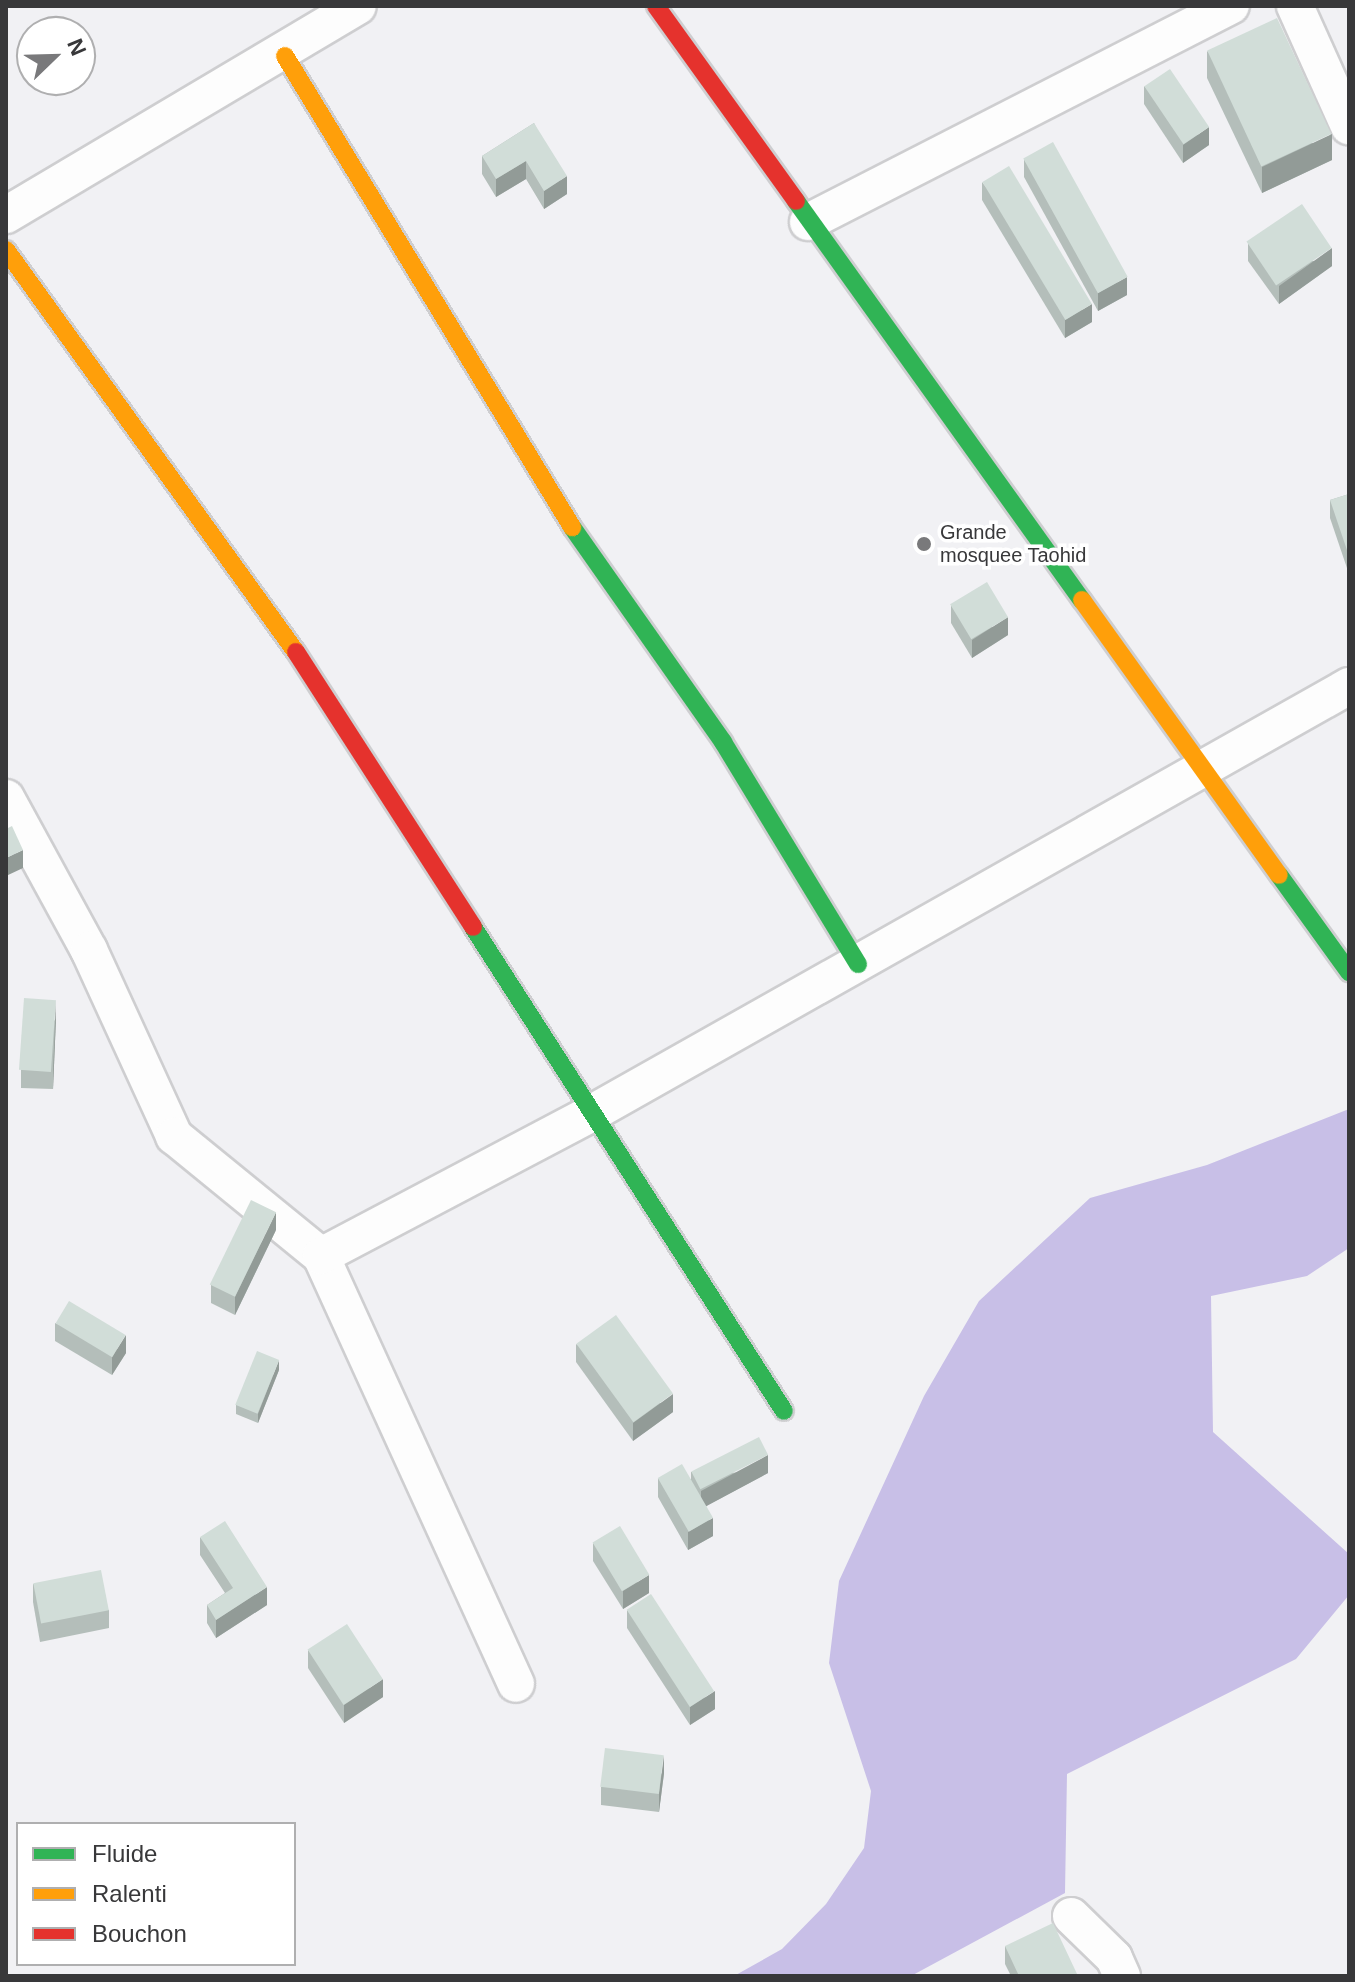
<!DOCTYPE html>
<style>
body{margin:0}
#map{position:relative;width:1355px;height:1982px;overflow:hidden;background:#f1f1f4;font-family:Helvetica,sans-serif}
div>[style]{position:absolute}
.water>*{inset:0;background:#c8bfe7}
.roads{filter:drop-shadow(2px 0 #ceced0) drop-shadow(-2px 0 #ceced0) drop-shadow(0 2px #ceced0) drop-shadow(0 -2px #ceced0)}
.street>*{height:36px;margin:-18px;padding:0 18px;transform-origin:18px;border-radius:18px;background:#fdfdfd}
.fast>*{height:18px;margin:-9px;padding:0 9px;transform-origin:9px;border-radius:9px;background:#30b455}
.slow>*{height:18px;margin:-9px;padding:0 9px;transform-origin:9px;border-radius:9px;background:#ff9f0a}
.jam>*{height:18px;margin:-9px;padding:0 9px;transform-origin:9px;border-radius:9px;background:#e5322d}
.wall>*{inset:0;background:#b4beba}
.shaded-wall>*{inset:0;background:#929b97}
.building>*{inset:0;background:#d1ddd8;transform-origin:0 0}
.dots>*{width:22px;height:22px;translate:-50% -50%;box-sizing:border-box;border:4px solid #fff;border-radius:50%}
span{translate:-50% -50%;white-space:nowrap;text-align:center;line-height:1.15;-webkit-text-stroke:7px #fff;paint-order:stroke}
.poi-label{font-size:20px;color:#38383a}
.left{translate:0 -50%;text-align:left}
.frame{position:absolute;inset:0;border:8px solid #38383a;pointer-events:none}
.legend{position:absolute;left:16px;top:1822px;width:280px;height:144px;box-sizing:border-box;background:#fff;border:2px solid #afafb0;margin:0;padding:10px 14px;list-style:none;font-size:24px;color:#38383a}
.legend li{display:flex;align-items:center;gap:16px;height:40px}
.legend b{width:40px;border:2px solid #afafb0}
.north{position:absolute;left:16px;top:16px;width:80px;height:80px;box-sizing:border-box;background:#fff;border:2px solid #afafb0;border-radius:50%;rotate:67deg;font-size:22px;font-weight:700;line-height:32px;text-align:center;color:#38383a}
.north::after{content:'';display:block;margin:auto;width:28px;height:36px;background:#79797b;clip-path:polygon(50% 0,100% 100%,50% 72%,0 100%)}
</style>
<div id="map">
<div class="water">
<div style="clip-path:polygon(1349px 1109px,1349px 1248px,1307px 1276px,1211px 1296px,1213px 1432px,1349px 1554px,1349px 1595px,1296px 1659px,1067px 1774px,1065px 1893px,911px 1976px,734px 1976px,782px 1949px,826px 1904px,864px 1848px,871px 1791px,829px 1663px,839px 1581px,924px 1396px,979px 1301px,1090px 1198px,1207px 1165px)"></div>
</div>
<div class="roads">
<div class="street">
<div style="left:1295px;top:6px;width:132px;rotate:65.8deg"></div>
<div style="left:6px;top:215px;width:409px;rotate:-30.7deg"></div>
<div style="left:808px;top:222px;width:475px;rotate:-27.1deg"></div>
<div style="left:6px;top:798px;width:173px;rotate:61.4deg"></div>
<div style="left:89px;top:950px;width:205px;rotate:65.4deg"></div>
<div style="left:174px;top:1136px;width:190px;rotate:39.2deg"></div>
<div style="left:321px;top:1256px;width:470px;rotate:65.5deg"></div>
<div style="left:321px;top:1256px;width:309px;rotate:-27.8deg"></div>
<div style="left:594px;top:1112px;width:867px;rotate:-29.43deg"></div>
<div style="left:1071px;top:1916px;width:60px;rotate:44.3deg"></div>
<div style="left:1114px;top:1958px;width:20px;rotate:66deg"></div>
</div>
<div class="fast">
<div style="left:796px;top:201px;width:491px;rotate:54.4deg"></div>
<div style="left:572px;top:527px;width:263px;rotate:54.9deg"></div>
<div style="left:723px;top:742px;width:260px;rotate:58.7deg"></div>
<div style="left:1279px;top:875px;width:120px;rotate:54.2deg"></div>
<div style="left:473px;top:927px;width:575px;rotate:57.28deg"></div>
</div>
<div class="slow">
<div style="left:285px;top:56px;width:552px;rotate:58.64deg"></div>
<div style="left:6px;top:250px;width:496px;rotate:54.2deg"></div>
<div style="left:1082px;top:600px;width:338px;rotate:54.4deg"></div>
</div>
<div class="jam">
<div style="left:656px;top:6px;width:240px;rotate:54.3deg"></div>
<div style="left:296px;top:652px;width:327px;rotate:57.2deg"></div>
</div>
</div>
<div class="wall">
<div style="clip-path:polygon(1207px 51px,1332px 160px,1262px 193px,1207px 78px)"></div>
<div style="clip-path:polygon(1144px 86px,1209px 145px,1183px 163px,1144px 104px)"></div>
<div style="clip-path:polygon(534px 123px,567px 194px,544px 209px,526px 179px,496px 197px,482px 174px,482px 156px)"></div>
<div style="clip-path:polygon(1024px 159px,1127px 295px,1098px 311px,1024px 177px)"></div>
<div style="clip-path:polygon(982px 182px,1092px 322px,1065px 338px,982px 200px)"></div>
<div style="clip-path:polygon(1248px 243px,1332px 266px,1279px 304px,1248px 261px)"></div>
<div style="clip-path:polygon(1349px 494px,1349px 574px,1330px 518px,1330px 500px)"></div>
<div style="clip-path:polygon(951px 605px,1008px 635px,972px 658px,951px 623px)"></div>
<div style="clip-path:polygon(56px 1018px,53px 1089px,21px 1088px,21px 1070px)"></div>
<div style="clip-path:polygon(276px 1230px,235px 1315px,211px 1303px,211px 1285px)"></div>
<div style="clip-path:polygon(55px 1323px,126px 1353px,112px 1375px,55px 1341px)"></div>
<div style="clip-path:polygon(576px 1344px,673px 1412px,633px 1441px,576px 1362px)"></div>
<div style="clip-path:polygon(279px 1370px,258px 1423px,236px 1414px,236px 1405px)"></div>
<div style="clip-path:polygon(691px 1472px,768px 1473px,706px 1506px,713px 1536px,688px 1550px,658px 1497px,658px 1479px,691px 1479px)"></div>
<div style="clip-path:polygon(200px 1537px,267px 1605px,216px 1638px,207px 1623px,207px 1605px,225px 1593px,200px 1555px)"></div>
<div style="clip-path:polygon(593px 1543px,649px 1593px,623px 1609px,593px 1561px)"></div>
<div style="clip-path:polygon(33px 1584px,109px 1610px,109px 1628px,40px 1642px,33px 1602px)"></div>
<div style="clip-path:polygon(627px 1610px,715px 1709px,690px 1725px,627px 1628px)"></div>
<div style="clip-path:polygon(308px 1650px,383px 1697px,344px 1723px,308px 1668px)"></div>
<div style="clip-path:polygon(664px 1773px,659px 1812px,601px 1805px,601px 1787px)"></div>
<div style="clip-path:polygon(1005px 1946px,1078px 1976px,1011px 1976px,1005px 1964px)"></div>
</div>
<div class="shaded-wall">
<div style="clip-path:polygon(1209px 127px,1209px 145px,1183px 163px,1183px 145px)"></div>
<div style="clip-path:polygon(1332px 134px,1332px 160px,1262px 193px,1262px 167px)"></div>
<div style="clip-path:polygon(526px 161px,526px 179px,496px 197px,496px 179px)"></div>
<div style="clip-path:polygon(567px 176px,567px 194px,544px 209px,544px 191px)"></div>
<div style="clip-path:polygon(1332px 248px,1332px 266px,1279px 304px,1279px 286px)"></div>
<div style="clip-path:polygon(1127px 277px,1127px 295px,1098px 311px,1098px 293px)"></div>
<div style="clip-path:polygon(1092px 304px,1092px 322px,1065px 338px,1065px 320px)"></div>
<div style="clip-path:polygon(1008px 617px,1008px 635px,972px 658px,972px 640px)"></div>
<div style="clip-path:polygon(23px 850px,23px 868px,6px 876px,6px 858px)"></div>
<div style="clip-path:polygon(56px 1000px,56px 1018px,53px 1089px,53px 1071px)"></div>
<div style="clip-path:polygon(276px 1212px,276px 1230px,235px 1315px,235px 1297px)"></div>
<div style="clip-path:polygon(126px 1335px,126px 1353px,112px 1375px,112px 1357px)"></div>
<div style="clip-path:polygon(279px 1360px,279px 1370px,258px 1423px,258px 1414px)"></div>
<div style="clip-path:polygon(673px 1394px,673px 1412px,633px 1441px,633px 1423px)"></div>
<div style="clip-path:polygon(768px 1455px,768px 1473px,701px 1509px,701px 1491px)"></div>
<div style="clip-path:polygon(713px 1518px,713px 1536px,688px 1550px,688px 1532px)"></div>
<div style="clip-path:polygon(649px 1575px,649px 1593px,623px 1609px,623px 1591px)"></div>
<div style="clip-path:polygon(267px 1587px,267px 1605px,216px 1638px,216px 1620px)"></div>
<div style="clip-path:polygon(383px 1679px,383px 1697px,344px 1723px,344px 1705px)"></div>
<div style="clip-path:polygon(715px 1691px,715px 1709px,690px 1725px,690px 1707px)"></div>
<div style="clip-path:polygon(664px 1755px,664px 1773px,659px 1812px,659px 1794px)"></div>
</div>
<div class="building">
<div style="left:1277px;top:18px;width:128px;height:77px;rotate:65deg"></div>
<div style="left:1170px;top:69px;width:70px;height:31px;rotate:56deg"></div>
<div style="clip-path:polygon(534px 123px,567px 176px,544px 191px,526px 161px,496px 179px,482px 156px)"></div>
<div style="left:1053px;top:142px;width:154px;height:34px;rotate:61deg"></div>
<div style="left:1009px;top:166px;width:161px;height:31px;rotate:59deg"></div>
<div style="left:1302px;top:204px;width:53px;height:67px;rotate:56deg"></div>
<div style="clip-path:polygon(1349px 494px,1349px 556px,1330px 500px)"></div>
<div style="left:987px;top:582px;width:41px;height:43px;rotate:59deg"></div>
<div style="clip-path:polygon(12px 826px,23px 850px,6px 858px,6px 829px)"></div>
<div style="left:24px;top:998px;width:32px;height:72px;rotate:4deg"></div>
<div style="left:251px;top:1200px;width:28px;height:94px;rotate:26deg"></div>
<div style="left:69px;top:1301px;width:66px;height:26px;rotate:31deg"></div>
<div style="left:616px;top:1315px;width:97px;height:49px;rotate:54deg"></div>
<div style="left:257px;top:1351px;width:24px;height:58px;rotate:22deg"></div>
<div style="left:759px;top:1437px;width:20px;height:76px;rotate:63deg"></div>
<div style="left:682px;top:1464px;width:62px;height:28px;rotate:60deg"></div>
<div style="clip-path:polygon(225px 1521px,267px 1587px,216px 1620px,207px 1605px,233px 1588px,200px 1537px)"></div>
<div style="left:620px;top:1526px;width:57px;height:32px;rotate:59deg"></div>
<div style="left:101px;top:1570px;width:41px;height:69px;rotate:79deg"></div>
<div style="left:651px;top:1594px;width:116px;height:29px;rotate:57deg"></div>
<div style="left:347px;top:1624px;width:66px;height:47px;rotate:57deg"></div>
<div style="left:605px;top:1748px;width:59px;height:39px;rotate:7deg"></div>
<div style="clip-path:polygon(1053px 1923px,1078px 1976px,1019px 1976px,1005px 1946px)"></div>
</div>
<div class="dots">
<div style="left:924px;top:544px;background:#79797b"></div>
</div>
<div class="poi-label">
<span class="left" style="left:940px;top:544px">Grande<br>mosquee Taohid</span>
</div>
<div class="frame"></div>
<ul class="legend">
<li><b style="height:10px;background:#30b455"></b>Fluide</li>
<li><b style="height:10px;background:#ff9f0a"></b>Ralenti</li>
<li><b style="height:10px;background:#e5322d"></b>Bouchon</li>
</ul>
<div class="north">N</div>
</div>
